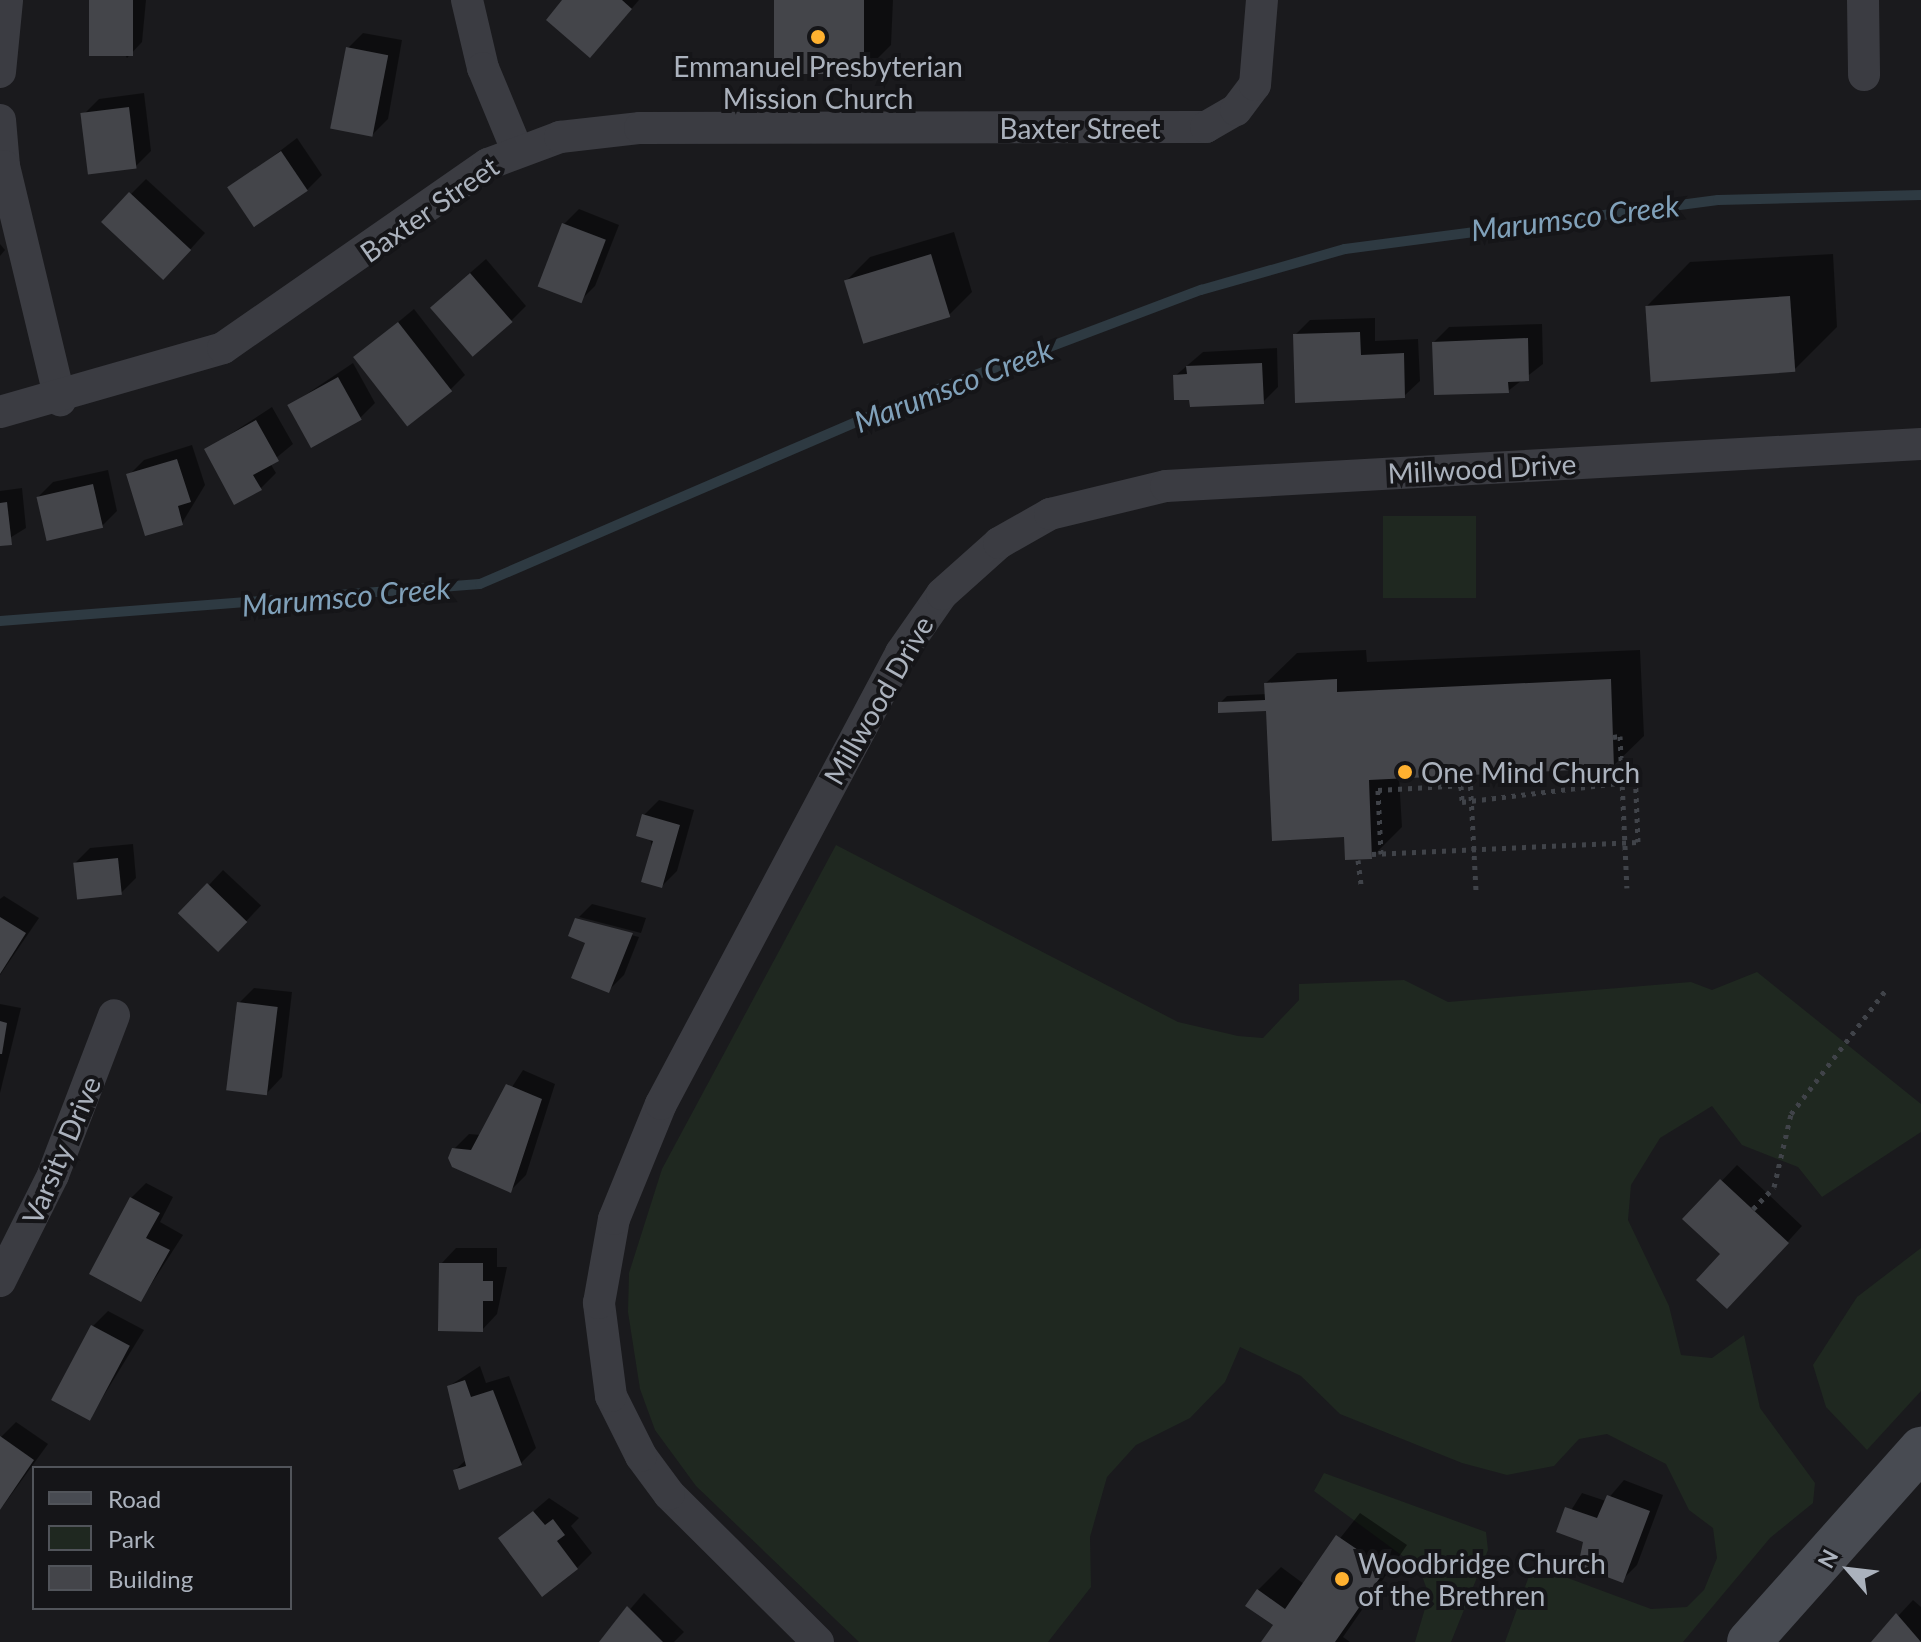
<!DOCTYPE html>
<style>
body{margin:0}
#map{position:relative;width:1921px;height:1642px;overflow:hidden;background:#1a1a1d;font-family:Lato,sans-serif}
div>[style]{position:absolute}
.green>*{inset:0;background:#1f2820;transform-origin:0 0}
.shadow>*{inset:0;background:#0007;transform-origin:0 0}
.stream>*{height:10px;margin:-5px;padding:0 5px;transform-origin:5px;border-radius:5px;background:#2e3a42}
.building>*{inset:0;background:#44454a;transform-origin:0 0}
.path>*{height:5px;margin-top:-2.5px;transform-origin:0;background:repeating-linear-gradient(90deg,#404349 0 4px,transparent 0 10px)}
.street>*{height:32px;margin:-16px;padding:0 16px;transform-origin:16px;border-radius:16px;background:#3b3c42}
.secondary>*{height:44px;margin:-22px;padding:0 22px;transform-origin:22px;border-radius:22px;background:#484b52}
.dots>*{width:22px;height:22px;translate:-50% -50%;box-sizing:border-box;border:4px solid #151518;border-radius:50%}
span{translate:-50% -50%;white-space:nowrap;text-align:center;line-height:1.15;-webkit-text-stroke:8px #151518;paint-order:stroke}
.poi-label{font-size:28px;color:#abb2bd}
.left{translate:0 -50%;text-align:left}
.street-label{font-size:28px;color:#abb2bd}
.water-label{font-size:30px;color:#80a1ba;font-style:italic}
.legend{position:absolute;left:32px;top:1466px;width:260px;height:144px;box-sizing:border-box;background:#151518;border:2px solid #51545a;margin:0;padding:10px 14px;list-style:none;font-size:24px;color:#abb2bd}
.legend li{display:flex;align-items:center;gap:16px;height:40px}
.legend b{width:40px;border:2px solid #51545a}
.north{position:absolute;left:1809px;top:1530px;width:80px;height:80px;-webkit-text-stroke:6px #151518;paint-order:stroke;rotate:298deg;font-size:22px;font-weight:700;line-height:32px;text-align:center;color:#abb2bd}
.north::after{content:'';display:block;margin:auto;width:28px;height:36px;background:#abb2bd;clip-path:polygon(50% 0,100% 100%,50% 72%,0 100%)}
</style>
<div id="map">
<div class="green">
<div style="left:1383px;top:516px;width:93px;height:82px"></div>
<div style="clip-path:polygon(836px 845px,1178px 1022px,1238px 1036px,1263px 1038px,1299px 1000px,1299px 984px,1404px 980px,1448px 1002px,1691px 982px,1712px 990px,1757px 972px,1921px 1104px,1921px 1132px,1822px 1197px,1798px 1167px,1742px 1145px,1712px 1106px,1660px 1138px,1631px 1185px,1628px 1220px,1669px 1306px,1681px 1355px,1712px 1358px,1744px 1335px,1760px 1408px,1815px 1483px,1813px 1503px,1770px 1538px,1683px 1642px,1505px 1642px,1533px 1565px,1651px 1609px,1687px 1607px,1704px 1590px,1717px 1558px,1713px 1528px,1689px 1510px,1666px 1464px,1607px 1434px,1579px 1439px,1554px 1466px,1507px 1475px,1462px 1463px,1340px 1414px,1301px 1376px,1240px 1347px,1225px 1382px,1190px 1418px,1136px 1445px,1107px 1477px,1090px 1537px,1091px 1587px,1048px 1642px,859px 1642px,696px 1486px,655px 1430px,640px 1389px,628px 1312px,629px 1273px,662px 1169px)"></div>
<div style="clip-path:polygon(1921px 1248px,1921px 1391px,1867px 1450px,1826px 1407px,1813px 1365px,1857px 1297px)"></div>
<div style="clip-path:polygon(1324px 1473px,1486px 1532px,1488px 1550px,1451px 1642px,1415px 1642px,1429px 1595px,1419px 1568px,1314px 1491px)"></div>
</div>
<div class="shadow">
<div style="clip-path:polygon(91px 0,146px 0,142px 42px,127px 58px)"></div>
<div style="clip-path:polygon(565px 0,639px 0,605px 40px)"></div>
<div style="clip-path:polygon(776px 0,893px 0,891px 45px,861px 75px)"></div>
<div style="clip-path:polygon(363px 33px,402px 40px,388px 119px,373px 134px,348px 48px)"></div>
<div style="clip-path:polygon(144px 93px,151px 151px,136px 166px,83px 115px,99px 99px)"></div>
<div style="clip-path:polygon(297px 138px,322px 175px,307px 190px,230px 189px)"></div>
<div style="clip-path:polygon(146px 179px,205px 233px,179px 262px,131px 194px)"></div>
<div style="clip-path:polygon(579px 209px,619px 225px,595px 286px,580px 301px,564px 224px)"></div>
<div style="clip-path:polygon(954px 232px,972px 292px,949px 315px,847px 280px,870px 257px)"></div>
<div style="clip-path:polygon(0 244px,5px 250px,0 256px)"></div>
<div style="clip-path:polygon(1833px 254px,1837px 327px,1794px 370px,1647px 306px,1690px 262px)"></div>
<div style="clip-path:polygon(486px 259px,526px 306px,511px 321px,447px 293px)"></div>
<div style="clip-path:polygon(414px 309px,465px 375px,450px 390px,356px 357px)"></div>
<div style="clip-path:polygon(1375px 318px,1375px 341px,1418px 339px,1420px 381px,1404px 396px,1295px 335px,1310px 320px)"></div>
<div style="clip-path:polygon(1542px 324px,1543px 364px,1508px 391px,1434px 342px,1449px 327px)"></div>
<div style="clip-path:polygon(1277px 348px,1278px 387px,1263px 402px,1191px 397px,1175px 376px,1203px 352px)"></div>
<div style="clip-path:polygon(353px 363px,375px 403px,360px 418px,289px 406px)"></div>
<div style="clip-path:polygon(272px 407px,293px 444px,270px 463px,276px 473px,261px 488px,206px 450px)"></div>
<div style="clip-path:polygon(192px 445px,205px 485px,182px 523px,129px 475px,144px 460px)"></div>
<div style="clip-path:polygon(108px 470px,117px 511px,102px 526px,38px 497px,53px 482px)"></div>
<div style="clip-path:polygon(22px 488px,26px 528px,0 544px,0 491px)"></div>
<div style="clip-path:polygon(1366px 650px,1367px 662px,1640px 650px,1644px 736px,1613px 766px,1399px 777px,1402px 827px,1372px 857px,1346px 835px,1268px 709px,1220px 703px,1227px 696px,1267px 694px,1266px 683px,1297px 653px)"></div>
<div style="clip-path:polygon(659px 800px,694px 810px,677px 871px,662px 886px,644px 815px)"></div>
<div style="clip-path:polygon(133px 844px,136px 878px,121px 893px,75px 863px,90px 848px)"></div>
<div style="left:223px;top:870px;width:52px;height:62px;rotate:43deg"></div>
<div style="clip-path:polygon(4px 896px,39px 918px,0 975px,0 899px)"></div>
<div style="clip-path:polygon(592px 904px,646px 918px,641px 933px,579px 917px)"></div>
<div style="clip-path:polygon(585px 923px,639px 937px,624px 975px,609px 990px)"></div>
<div style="clip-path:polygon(254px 988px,292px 992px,282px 1077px,267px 1093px,239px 1003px)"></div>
<div style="clip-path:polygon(0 1004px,21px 1008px,0 1093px)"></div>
<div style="clip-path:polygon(523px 1070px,555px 1084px,526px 1175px,511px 1190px,454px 1149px,469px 1134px,481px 1135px)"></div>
<div style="clip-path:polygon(1737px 1165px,1802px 1226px,1742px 1292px,1723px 1254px,1685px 1219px)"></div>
<div style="clip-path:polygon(146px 1183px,173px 1197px,160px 1222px,183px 1235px,141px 1300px,131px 1198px)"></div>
<div style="clip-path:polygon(456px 1248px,497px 1248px,497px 1267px,507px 1267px,497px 1314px,482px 1330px,441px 1264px)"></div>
<div style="clip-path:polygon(108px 1311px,144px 1330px,90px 1418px,93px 1326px)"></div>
<div style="clip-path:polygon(480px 1366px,486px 1383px,509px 1376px,536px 1448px,521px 1463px,455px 1470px,467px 1459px,449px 1386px)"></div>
<div style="clip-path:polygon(16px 1422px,48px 1444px,0 1510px,0 1438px)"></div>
<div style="clip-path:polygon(1624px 1480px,1663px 1495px,1637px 1565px,1622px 1580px,1585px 1540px,1558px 1531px,1582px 1493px,1606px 1501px)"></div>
<div style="clip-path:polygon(549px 1498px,579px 1518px,571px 1526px,592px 1553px,577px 1568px,501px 1539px)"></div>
<div style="clip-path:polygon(1360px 1513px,1407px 1545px,1343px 1637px,1350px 1642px,1264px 1642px,1276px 1625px,1258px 1590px,1281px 1567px,1304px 1584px)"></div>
<div style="clip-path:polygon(644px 1593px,684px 1632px,674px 1642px,602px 1642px)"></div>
<div style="clip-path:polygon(1913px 1600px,1921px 1607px,1921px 1642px,1874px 1642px)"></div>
</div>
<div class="stream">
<div style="left:0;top:621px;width:481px;rotate:-4.4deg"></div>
<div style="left:480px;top:584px;width:444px;rotate:-23.3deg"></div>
<div style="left:888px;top:408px;width:335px;rotate:-20.7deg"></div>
<div style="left:1201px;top:290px;width:150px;rotate:-15.9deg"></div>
<div style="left:1345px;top:249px;width:376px;rotate:-7.5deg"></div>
<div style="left:1718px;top:200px;width:203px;rotate:-1.4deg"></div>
</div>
<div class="building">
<div style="left:89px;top:0;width:44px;height:56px"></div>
<div style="clip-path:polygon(562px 0,622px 0,632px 9px,590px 58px,546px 20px)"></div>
<div style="left:774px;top:0;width:90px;height:74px"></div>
<div style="left:346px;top:47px;width:43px;height:83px;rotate:11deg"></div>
<div style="left:129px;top:107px;width:62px;height:49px;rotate:83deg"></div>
<div style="left:281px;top:151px;width:48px;height:65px;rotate:56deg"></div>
<div style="left:129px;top:192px;width:85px;height:41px;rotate:43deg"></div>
<div style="left:562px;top:223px;width:47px;height:68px;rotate:21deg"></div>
<div style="left:931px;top:254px;width:66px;height:91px;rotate:73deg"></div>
<div style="left:470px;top:273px;width:65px;height:53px;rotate:49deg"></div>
<div style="left:1790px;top:296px;width:76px;height:145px;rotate:86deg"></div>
<div style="left:398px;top:322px;width:88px;height:57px;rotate:52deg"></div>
<div style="clip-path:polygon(1360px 332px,1361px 355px,1404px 353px,1405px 398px,1295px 403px,1293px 334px)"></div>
<div style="clip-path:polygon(1528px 338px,1529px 381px,1508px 382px,1509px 393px,1434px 395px,1432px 342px)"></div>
<div style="clip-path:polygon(1262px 363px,1264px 404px,1190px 407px,1189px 400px,1174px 400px,1173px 375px,1187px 374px,1186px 366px)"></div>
<div style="left:338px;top:377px;width:49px;height:58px;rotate:61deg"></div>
<div style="clip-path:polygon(256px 420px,279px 461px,253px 475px,262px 490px,234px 505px,204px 449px)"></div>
<div style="clip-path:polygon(177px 459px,191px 502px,178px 506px,183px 525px,145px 536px,126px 474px)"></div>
<div style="left:93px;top:484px;width:45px;height:58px;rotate:77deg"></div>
<div style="clip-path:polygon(7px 502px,12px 545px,0 546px,0 503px)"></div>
<div style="clip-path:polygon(1337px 679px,1337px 692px,1611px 679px,1614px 768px,1369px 780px,1372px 859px,1345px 860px,1344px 837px,1272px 841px,1266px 711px,1218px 713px,1218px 702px,1265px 700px,1264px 683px)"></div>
<div style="clip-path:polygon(642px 814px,680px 825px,662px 888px,641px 882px,653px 841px,636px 836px)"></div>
<div style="left:118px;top:858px;width:37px;height:45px;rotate:84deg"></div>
<div style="left:207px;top:883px;width:56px;height:42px;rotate:44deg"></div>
<div style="clip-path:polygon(0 917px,26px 933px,0 974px)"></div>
<div style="clip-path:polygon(575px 918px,633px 933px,609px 993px,571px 978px,585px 943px,568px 936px)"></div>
<div style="left:237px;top:1002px;width:41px;height:89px;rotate:7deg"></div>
<div style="clip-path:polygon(0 1021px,7px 1023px,2px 1054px,0 1054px)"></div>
<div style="clip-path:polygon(506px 1084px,542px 1099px,511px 1193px,452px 1167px,448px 1158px,452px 1148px,471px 1150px)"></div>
<div style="clip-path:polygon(1720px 1179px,1789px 1243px,1727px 1309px,1696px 1280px,1720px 1254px,1682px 1219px)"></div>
<div style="clip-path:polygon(130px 1197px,160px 1213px,146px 1238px,170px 1250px,141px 1302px,89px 1274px)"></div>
<div style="clip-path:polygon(439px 1263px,483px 1263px,483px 1281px,493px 1281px,493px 1301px,483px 1301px,483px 1332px,438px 1331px)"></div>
<div style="left:91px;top:1325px;width:44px;height:85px;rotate:28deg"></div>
<div style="clip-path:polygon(465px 1380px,471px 1397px,493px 1390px,522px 1465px,459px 1490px,453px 1470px,466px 1466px,447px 1386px)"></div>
<div style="clip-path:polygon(0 1436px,34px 1460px,0 1510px)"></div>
<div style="clip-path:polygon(1607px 1495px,1650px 1511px,1623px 1583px,1578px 1566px,1583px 1542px,1556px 1532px,1565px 1507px,1597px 1518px)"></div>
<div style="clip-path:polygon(533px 1511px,545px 1525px,553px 1519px,565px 1535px,557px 1541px,578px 1569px,542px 1597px,498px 1538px)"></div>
<div style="clip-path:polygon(1336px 1535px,1386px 1569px,1335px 1642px,1261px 1642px,1273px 1625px,1245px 1606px,1257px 1589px,1285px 1609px)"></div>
<div style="clip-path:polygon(627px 1606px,663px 1642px,599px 1642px)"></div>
<div style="clip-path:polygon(1896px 1613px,1921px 1642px,1871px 1642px)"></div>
</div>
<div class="path">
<div style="left:1613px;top:737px;width:7px;rotate:-8deg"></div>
<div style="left:1620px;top:736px;width:152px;rotate:87.4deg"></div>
<div style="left:1470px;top:776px;width:115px;rotate:87deg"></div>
<div style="left:1461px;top:786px;width:16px;rotate:86deg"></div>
<div style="left:1462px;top:802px;width:174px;rotate:-6.9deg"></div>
<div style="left:1372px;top:854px;width:266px;rotate:-2.6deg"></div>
<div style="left:1638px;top:842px;width:75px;rotate:-92.3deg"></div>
<div style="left:1381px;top:854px;width:64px;rotate:-92.7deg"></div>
<div style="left:1378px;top:790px;width:87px;rotate:-3.3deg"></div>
<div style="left:1358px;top:860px;width:24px;rotate:83deg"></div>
<div style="left:1753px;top:1209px;width:30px;rotate:-46deg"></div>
<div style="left:1774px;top:1187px;width:75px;rotate:-76.9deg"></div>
<div style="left:1791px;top:1114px;width:155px;rotate:-52.6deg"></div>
</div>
<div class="street">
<div style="left:467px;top:0;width:70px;rotate:76.8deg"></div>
<div style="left:483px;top:68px;width:89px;rotate:67.5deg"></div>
<div style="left:1863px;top:0;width:75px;rotate:89.2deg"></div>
<div style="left:0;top:72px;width:72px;rotate:-84.4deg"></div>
<div style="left:0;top:120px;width:46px;rotate:85deg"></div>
<div style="left:4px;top:166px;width:241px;rotate:76.5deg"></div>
<div style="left:0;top:412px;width:232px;rotate:-16deg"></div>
<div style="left:223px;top:348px;width:323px;rotate:-34.8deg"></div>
<div style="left:488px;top:164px;width:77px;rotate:-20.6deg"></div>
<div style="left:560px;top:137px;width:81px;rotate:-6.4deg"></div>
<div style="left:640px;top:128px;width:566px;rotate:-0.1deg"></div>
<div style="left:1206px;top:127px;width:34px;rotate:-30deg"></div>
<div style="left:1236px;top:110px;width:31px;rotate:-53deg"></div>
<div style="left:1255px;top:85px;width:85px;rotate:-85.3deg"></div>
<div style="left:0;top:1281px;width:119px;rotate:-63.4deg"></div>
<div style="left:53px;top:1175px;width:171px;rotate:-69.1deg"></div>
<div style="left:818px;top:1642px;width:210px;rotate:-135.2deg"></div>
<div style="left:669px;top:1494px;width:47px;rotate:-126.4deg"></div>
<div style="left:641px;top:1456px;width:67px;rotate:-116.6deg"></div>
<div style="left:611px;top:1396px;width:94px;rotate:-97.4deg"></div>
<div style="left:599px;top:1303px;width:85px;rotate:-79.9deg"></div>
<div style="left:614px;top:1219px;width:124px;rotate:-67.8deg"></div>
<div style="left:661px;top:1104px;width:511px;rotate:-61.98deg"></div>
<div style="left:901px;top:653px;width:72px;rotate:-55.2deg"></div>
<div style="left:942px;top:594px;width:76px;rotate:-41.8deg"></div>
<div style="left:999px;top:543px;width:59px;rotate:-29.6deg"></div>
<div style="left:1050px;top:514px;width:119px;rotate:-13.6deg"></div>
<div style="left:1166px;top:486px;width:756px;rotate:-3.18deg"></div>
</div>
<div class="secondary">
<div style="left:1749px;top:1642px;width:259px;rotate:-48.3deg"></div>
</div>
<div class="dots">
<div style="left:818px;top:37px;background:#ffb130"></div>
<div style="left:1405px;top:772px;background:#ffb130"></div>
<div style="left:1342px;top:1579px;background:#ffb130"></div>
</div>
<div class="poi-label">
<span style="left:818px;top:82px">Emmanuel Presbyterian<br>Mission Church</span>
<span class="left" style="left:1421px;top:772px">One Mind Church</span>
<span class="left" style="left:1358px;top:1579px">Woodbridge Church<br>of the Brethren</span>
</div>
<div class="street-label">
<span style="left:1080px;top:128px">Baxter Street</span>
<span style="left:429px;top:209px;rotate:-35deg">Baxter Street</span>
<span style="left:1482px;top:468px;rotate:-3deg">Millwood Drive</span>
<span style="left:878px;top:700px;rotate:-60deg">Millwood Drive</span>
<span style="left:61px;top:1150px;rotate:-67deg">Varsity Drive</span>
</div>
<div class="water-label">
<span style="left:1575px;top:217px;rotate:-7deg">Marumsco Creek</span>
<span style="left:953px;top:385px;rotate:-21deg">Marumsco Creek</span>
<span style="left:346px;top:596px;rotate:-5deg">Marumsco Creek</span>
</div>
<ul class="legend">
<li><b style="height:10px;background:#484b52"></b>Road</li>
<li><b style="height:22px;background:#1f2820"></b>Park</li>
<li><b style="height:22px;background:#44454a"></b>Building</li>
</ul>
<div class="north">N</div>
</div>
